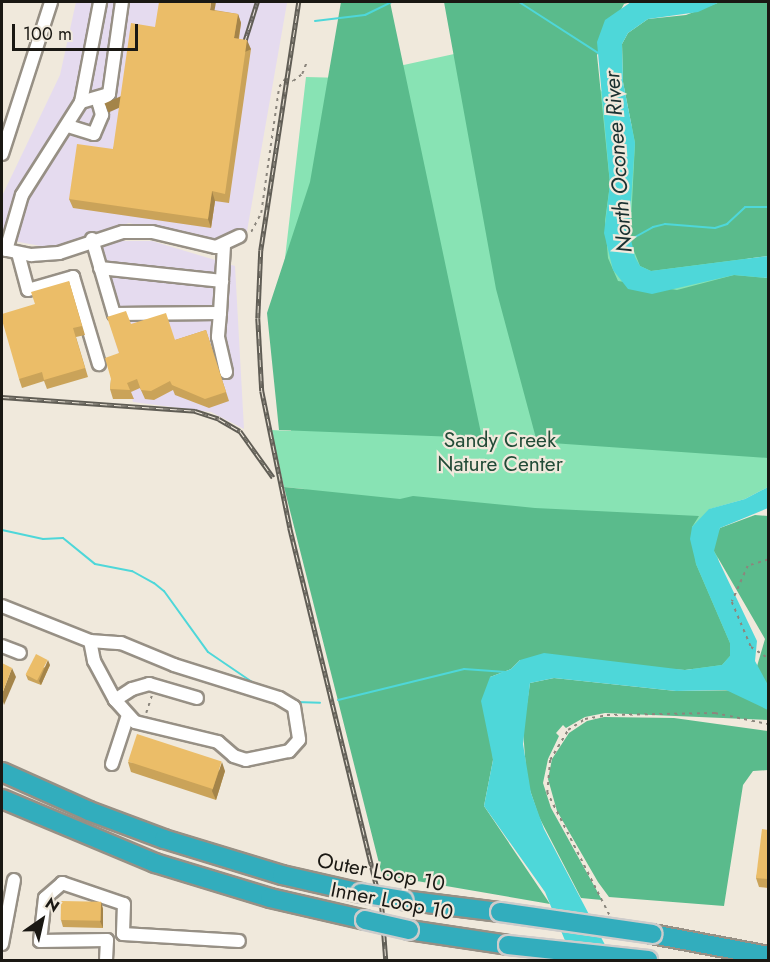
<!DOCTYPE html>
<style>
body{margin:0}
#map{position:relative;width:770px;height:962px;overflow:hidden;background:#f0e9dc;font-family:Jost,sans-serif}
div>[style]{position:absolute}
.industrial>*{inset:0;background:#e5dbef}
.green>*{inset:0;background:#88e3b4}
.forest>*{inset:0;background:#5abb8c}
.water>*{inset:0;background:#4ed7d9}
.stream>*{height:2px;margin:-1px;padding:0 1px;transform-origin:1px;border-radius:1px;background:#4ed7d9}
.path>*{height:1.5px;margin-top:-0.75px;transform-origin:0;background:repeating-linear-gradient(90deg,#8b867d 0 3px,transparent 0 7.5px)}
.roads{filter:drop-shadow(2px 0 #979085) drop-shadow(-2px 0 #979085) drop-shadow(0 2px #979085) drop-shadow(0 -2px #979085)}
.minor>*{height:12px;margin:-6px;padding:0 6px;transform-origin:6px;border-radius:6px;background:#fff}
.highway>*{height:18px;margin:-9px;padding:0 9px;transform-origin:9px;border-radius:9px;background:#32adbd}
.rail>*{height:4.5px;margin-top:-2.25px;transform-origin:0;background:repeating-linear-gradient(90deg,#f0e9dc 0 7px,#605d55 0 14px);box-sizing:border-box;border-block:2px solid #605d55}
.bridges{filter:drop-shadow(2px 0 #cdcccb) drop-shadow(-2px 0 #cdcccb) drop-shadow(0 2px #cdcccb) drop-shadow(0 -2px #cdcccb)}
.highway-bridge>*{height:18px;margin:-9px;padding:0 9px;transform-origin:9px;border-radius:9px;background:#32adbd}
.wall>*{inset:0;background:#caa359}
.shaded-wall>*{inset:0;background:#a48449;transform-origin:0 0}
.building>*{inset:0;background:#ebbd68;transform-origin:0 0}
span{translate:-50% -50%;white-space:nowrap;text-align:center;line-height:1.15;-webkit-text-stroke:4.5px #f0e9dc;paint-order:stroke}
.park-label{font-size:21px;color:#224b37}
.street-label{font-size:21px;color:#1a1813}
.water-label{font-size:22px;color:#193030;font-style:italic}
.frame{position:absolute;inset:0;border:3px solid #1a1813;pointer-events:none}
.north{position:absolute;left:12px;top:890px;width:60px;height:60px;-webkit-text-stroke:4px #f0e9dc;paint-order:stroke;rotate:34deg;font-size:16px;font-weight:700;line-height:24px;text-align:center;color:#1a1813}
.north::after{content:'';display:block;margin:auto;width:21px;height:27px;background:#1a1813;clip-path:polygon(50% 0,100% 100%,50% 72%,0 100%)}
.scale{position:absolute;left:12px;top:24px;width:126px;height:27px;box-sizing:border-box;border:3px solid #1a1813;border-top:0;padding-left:8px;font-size:18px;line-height:21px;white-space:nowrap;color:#1a1813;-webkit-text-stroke:4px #f0e9dc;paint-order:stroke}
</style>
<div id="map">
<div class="industrial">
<div style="clip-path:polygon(76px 2px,287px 3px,247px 231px,212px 244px,129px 223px,52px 248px,2px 239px,2px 196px,60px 75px)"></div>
<div style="clip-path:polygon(114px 241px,152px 241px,235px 266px,244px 429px,211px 412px,133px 402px,88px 250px)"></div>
</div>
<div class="green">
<div style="clip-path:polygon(500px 44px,569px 54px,768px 282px,768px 487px,745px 499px,710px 509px,737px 675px,727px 684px,304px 489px,284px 487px,271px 430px,291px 431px,280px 301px,306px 77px,344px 78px)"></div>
</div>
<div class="forest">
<div style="clip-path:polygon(341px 2px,390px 2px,482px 438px,279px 430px,267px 313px,310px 182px)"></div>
<div style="clip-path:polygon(444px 2px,631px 2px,624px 4px,597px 55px,610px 184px,605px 221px,608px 258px,618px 281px,677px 290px,734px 275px,768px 278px,768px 458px,537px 442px,496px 289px)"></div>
<div style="clip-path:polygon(720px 2px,768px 2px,768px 256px,651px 271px,640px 266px,630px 241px,635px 143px,623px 82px,622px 44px,628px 33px,648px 19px,686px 15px)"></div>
<div style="clip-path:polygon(284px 487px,400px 499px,413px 496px,535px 508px,699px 516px,692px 527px,696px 564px,730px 643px,730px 656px,722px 665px,685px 670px,520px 660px,511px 669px,490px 677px,493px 760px,484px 806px,550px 904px,382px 875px)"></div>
<div style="clip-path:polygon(755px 515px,768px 516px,768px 720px,605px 713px,585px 717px,566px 728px,563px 725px,556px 733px,559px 736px,548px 759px,543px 783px,551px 808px,602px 900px,581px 898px,539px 817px,527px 781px,523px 731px,530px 683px,554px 678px,676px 691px,750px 690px,765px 639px,714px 551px,714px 539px,720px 528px)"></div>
<div style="clip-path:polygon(604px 717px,674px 718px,768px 731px,768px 770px,753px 771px,743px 785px,724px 906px,609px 897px,598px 882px,557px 811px,548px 779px,552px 759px,569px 733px,587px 721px)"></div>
</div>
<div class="water">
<div style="clip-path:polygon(631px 2px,720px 2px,698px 12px,648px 19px,628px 33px,622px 44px,623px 82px,635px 143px,629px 231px,635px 257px,640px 266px,651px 271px,768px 256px,768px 278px,734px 275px,652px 294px,628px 289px,613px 270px,604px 233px,610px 184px,597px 42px,605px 20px)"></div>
<div style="clip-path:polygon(768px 487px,768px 508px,720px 528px,714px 551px,757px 641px,755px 661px,768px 685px,768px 710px,726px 690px,676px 691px,554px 678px,530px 683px,523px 744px,531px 793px,544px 829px,613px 960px,573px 960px,545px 892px,484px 806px,493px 760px,481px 701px,490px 677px,511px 669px,520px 660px,544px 653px,685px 670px,722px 665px,730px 656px,730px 643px,696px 564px,690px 539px,692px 527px,709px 509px,745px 499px)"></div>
</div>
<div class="stream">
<div style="left:519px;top:2px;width:94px;rotate:32.8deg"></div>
<div style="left:315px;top:21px;width:50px;rotate:-6.8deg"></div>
<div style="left:365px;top:15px;width:30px;rotate:-26deg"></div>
<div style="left:628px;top:241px;width:29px;rotate:-29deg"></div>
<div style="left:653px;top:227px;width:12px;rotate:-14deg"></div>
<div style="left:665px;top:224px;width:50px;rotate:4.6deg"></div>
<div style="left:715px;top:228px;width:13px;rotate:-18deg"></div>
<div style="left:727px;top:224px;width:25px;rotate:-43deg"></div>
<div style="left:745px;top:207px;width:23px"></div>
<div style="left:2px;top:530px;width:42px;rotate:12.4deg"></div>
<div style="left:43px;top:539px;width:20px;rotate:-3deg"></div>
<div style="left:63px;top:538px;width:41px;rotate:39.1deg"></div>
<div style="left:95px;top:564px;width:38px;rotate:11deg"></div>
<div style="left:132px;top:571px;width:25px;rotate:29deg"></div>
<div style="left:154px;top:583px;width:13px;rotate:39deg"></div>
<div style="left:164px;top:591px;width:75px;rotate:54.2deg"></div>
<div style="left:208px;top:652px;width:60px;rotate:34.2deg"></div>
<div style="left:338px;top:700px;width:130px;rotate:-13.8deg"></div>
<div style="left:464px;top:669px;width:42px;rotate:4.1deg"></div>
<div style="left:296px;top:702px;width:24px;rotate:2deg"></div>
</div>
<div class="path">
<div style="left:251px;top:232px;width:21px;rotate:-62deg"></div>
<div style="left:261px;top:213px;width:127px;rotate:-81.9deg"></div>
<div style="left:279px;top:87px;width:10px;rotate:-53deg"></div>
<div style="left:285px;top:79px;width:8px;rotate:14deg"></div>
<div style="left:293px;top:81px;width:11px;rotate:-38deg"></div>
<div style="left:302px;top:74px;width:14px;rotate:-69deg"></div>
<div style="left:768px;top:560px;width:21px;rotate:163deg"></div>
<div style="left:748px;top:566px;width:39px;rotate:114deg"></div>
<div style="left:732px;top:602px;width:49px;rotate:67.1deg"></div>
<div style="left:751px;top:647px;width:20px;rotate:33deg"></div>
<div style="left:146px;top:713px;width:19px;rotate:-72deg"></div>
<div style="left:609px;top:915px;width:137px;rotate:-116.9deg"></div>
<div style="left:547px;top:793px;width:33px;rotate:-85deg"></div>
<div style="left:550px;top:760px;width:35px;rotate:-59deg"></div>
<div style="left:568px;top:730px;width:20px;rotate:-33deg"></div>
<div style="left:585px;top:719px;width:22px;rotate:-10deg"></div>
<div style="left:607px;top:715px;width:108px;rotate:-1.1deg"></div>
<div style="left:715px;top:713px;width:54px;rotate:11.7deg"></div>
</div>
<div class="roads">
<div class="minor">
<div style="left:81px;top:102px;width:29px;rotate:-16deg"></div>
<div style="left:109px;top:94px;width:93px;rotate:-82deg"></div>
<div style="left:68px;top:126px;width:27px;rotate:17deg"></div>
<div style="left:94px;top:134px;width:21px;rotate:-67deg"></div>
<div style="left:102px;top:115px;width:11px;rotate:-105deg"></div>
<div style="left:99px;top:104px;width:14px;rotate:-45deg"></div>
<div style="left:2px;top:154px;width:160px;rotate:-72.1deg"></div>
<div style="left:92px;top:239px;width:78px;rotate:73.7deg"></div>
<div style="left:114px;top:314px;width:106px;rotate:-0.5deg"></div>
<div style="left:220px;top:313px;width:67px;rotate:-86.6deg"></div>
<div style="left:2px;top:249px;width:30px;rotate:12deg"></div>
<div style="left:31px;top:255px;width:28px;rotate:-4deg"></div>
<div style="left:59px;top:253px;width:67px;rotate:-18.2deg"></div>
<div style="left:123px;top:232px;width:29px"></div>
<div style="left:152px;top:232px;width:66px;rotate:13.2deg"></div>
<div style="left:216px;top:247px;width:26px;rotate:-25deg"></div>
<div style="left:6px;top:250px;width:57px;rotate:-73.8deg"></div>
<div style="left:22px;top:195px;width:110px;rotate:-57.6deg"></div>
<div style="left:81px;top:102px;width:102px;rotate:-79.2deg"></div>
<div style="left:18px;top:253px;width:38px;rotate:75deg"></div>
<div style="left:28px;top:290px;width:47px;rotate:-16.1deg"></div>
<div style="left:73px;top:277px;width:91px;rotate:73.4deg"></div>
<div style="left:100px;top:268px;width:123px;rotate:6.1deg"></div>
<div style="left:220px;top:313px;width:24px;rotate:95deg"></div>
<div style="left:218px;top:337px;width:36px;rotate:77deg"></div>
<div style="left:2px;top:606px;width:95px;rotate:21.7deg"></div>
<div style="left:90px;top:641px;width:31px;rotate:4deg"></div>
<div style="left:121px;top:643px;width:57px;rotate:22.5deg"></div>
<div style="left:174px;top:665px;width:110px;rotate:17.4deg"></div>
<div style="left:279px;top:698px;width:17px;rotate:31deg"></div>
<div style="left:294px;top:707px;width:33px;rotate:81deg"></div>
<div style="left:299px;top:740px;width:15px;rotate:132deg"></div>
<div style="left:289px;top:751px;width:44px;rotate:168.2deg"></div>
<div style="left:246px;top:760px;width:13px;rotate:-162deg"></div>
<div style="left:234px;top:756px;width:21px;rotate:-139deg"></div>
<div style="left:218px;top:742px;width:85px;rotate:-166.5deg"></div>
<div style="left:135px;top:722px;width:30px;rotate:-132deg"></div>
<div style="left:115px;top:700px;width:44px;rotate:-118.3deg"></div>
<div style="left:94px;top:661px;width:20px;rotate:-101deg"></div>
<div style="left:2px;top:646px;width:19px;rotate:21deg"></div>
<div style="left:115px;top:700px;width:20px;rotate:-33deg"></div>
<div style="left:132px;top:689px;width:18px;rotate:-16deg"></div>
<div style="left:149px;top:684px;width:50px;rotate:16.3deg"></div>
<div style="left:112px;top:764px;width:48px;rotate:-71.9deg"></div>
<div style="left:2px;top:944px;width:65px;rotate:-79.4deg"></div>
<div style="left:106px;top:960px;width:20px;rotate:-87deg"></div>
<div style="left:107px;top:940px;width:67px;rotate:179.1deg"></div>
<div style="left:40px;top:941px;width:43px;rotate:-83.4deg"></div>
<div style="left:45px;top:898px;width:23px;rotate:-41deg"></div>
<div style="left:62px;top:883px;width:65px;rotate:18.7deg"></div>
<div style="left:124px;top:904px;width:30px;rotate:92deg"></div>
<div style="left:123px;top:934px;width:116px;rotate:3.5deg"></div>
</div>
<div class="highway">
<div style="left:2px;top:772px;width:95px;rotate:24.1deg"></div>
<div style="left:89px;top:811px;width:80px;rotate:20.5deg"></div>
<div style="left:164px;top:839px;width:123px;rotate:17deg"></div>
<div style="left:282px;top:875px;width:81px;rotate:12.8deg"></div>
<div style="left:2px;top:799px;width:166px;rotate:22.7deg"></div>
<div style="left:155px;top:863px;width:120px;rotate:16.9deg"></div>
<div style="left:270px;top:898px;width:98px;rotate:13deg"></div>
<div style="left:403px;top:900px;width:98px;rotate:7.1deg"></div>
<div style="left:409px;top:930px;width:100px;rotate:8.6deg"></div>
<div style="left:652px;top:934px;width:118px;rotate:10.7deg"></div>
</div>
</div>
<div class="rail">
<div style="left:299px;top:2px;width:251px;rotate:98.7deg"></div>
<div style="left:261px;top:250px;width:68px;rotate:92.5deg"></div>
<div style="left:258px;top:318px;width:73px;rotate:86.9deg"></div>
<div style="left:262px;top:391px;width:140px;rotate:78.4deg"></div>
<div style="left:290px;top:528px;width:390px;rotate:76.4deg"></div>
<div style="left:382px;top:907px;width:53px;rotate:85.7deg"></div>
<div style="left:240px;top:56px;width:57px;rotate:-72.5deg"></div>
<div style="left:2px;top:397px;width:194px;rotate:4.1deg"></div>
<div style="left:195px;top:411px;width:25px;rotate:18deg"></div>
<div style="left:219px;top:419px;width:24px;rotate:30deg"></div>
<div style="left:240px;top:431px;width:57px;rotate:54.3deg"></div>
</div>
<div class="bridges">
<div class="highway-bridge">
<div style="left:361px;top:893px;width:43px;rotate:9.5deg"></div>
<div style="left:500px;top:912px;width:154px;rotate:8.2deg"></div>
<div style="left:365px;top:920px;width:45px;rotate:12.8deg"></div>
<div style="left:508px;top:945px;width:141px;rotate:6.1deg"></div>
</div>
</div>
<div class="wall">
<div style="clip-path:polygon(214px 10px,238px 14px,241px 23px,239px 39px,251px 49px,229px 203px,215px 201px,211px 228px,73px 208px,69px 199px,113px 149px,155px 27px)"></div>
<div style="clip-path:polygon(69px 281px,85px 335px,76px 337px,88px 377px,47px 389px,44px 381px,22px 388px,19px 379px)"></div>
<div style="clip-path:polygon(131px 324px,175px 340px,206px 330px,229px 401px,209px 408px,175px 395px,173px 390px,154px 400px,145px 399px,140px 388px,131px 392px,134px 399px,113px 399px,110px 389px,111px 379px,119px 353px)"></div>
<div style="clip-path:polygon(50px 665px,41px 685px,28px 680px,26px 675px)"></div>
<div style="clip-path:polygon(128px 762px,225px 771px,216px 800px,131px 772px)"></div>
<div style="clip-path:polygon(768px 830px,768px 888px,759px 887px,756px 878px)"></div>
<div style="clip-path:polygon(101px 902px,103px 909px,103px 928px,63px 927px,61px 920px)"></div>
</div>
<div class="shaded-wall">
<div style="clip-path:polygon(211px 2px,216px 2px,213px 19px,210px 10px)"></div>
<div style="clip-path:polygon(238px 14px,241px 23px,237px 48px,234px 38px)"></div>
<div style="left:247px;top:40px;width:10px;height:156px;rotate:66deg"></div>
<div style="clip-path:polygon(212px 191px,215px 201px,211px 228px,208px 219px)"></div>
<div style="clip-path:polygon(48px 660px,50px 665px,41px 685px,39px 681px)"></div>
<div style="clip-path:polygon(12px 668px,16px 677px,4px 705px,2px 698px,2px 694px)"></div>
<div style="clip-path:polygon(222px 762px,225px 771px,216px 800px,212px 791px)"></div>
<div style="clip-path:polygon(101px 902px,103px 909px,103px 928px,100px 921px)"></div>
</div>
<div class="building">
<div style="clip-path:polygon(159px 2px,211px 2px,210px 10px,238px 14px,234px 38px,247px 40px,225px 194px,212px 191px,208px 219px,69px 199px,77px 144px,113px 149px,131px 23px,155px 27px)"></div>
<div style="clip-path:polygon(69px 281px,82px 326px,73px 328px,85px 368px,44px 380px,42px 372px,19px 379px,2px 320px,2px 314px,35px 304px,31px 292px)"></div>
<div style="clip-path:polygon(126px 311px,131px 324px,166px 313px,175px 340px,206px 330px,226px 392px,205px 399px,172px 385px,170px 381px,151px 391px,141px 390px,137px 379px,127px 383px,130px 390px,110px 389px,111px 379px,105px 358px,119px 353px,107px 317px)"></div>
<div style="left:36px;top:654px;width:13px;height:23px;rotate:27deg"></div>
<div style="clip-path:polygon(2px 663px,12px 668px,2px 694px)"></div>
<div style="left:137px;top:734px;width:89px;height:29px;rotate:18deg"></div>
<div style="clip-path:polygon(762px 829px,768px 830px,768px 879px,756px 878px)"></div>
<div style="left:61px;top:901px;width:40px;height:19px;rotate:1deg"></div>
</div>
<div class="park-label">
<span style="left:500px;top:452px">Sandy Creek<br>Nature Center</span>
</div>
<div class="street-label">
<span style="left:381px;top:872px;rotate:11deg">Outer Loop 10</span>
<span style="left:392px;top:901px;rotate:11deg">Inner Loop 10</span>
</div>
<div class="water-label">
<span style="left:618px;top:162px;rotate:-94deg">North Oconee River</span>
</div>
<div class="frame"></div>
<div class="north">N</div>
<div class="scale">100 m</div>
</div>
